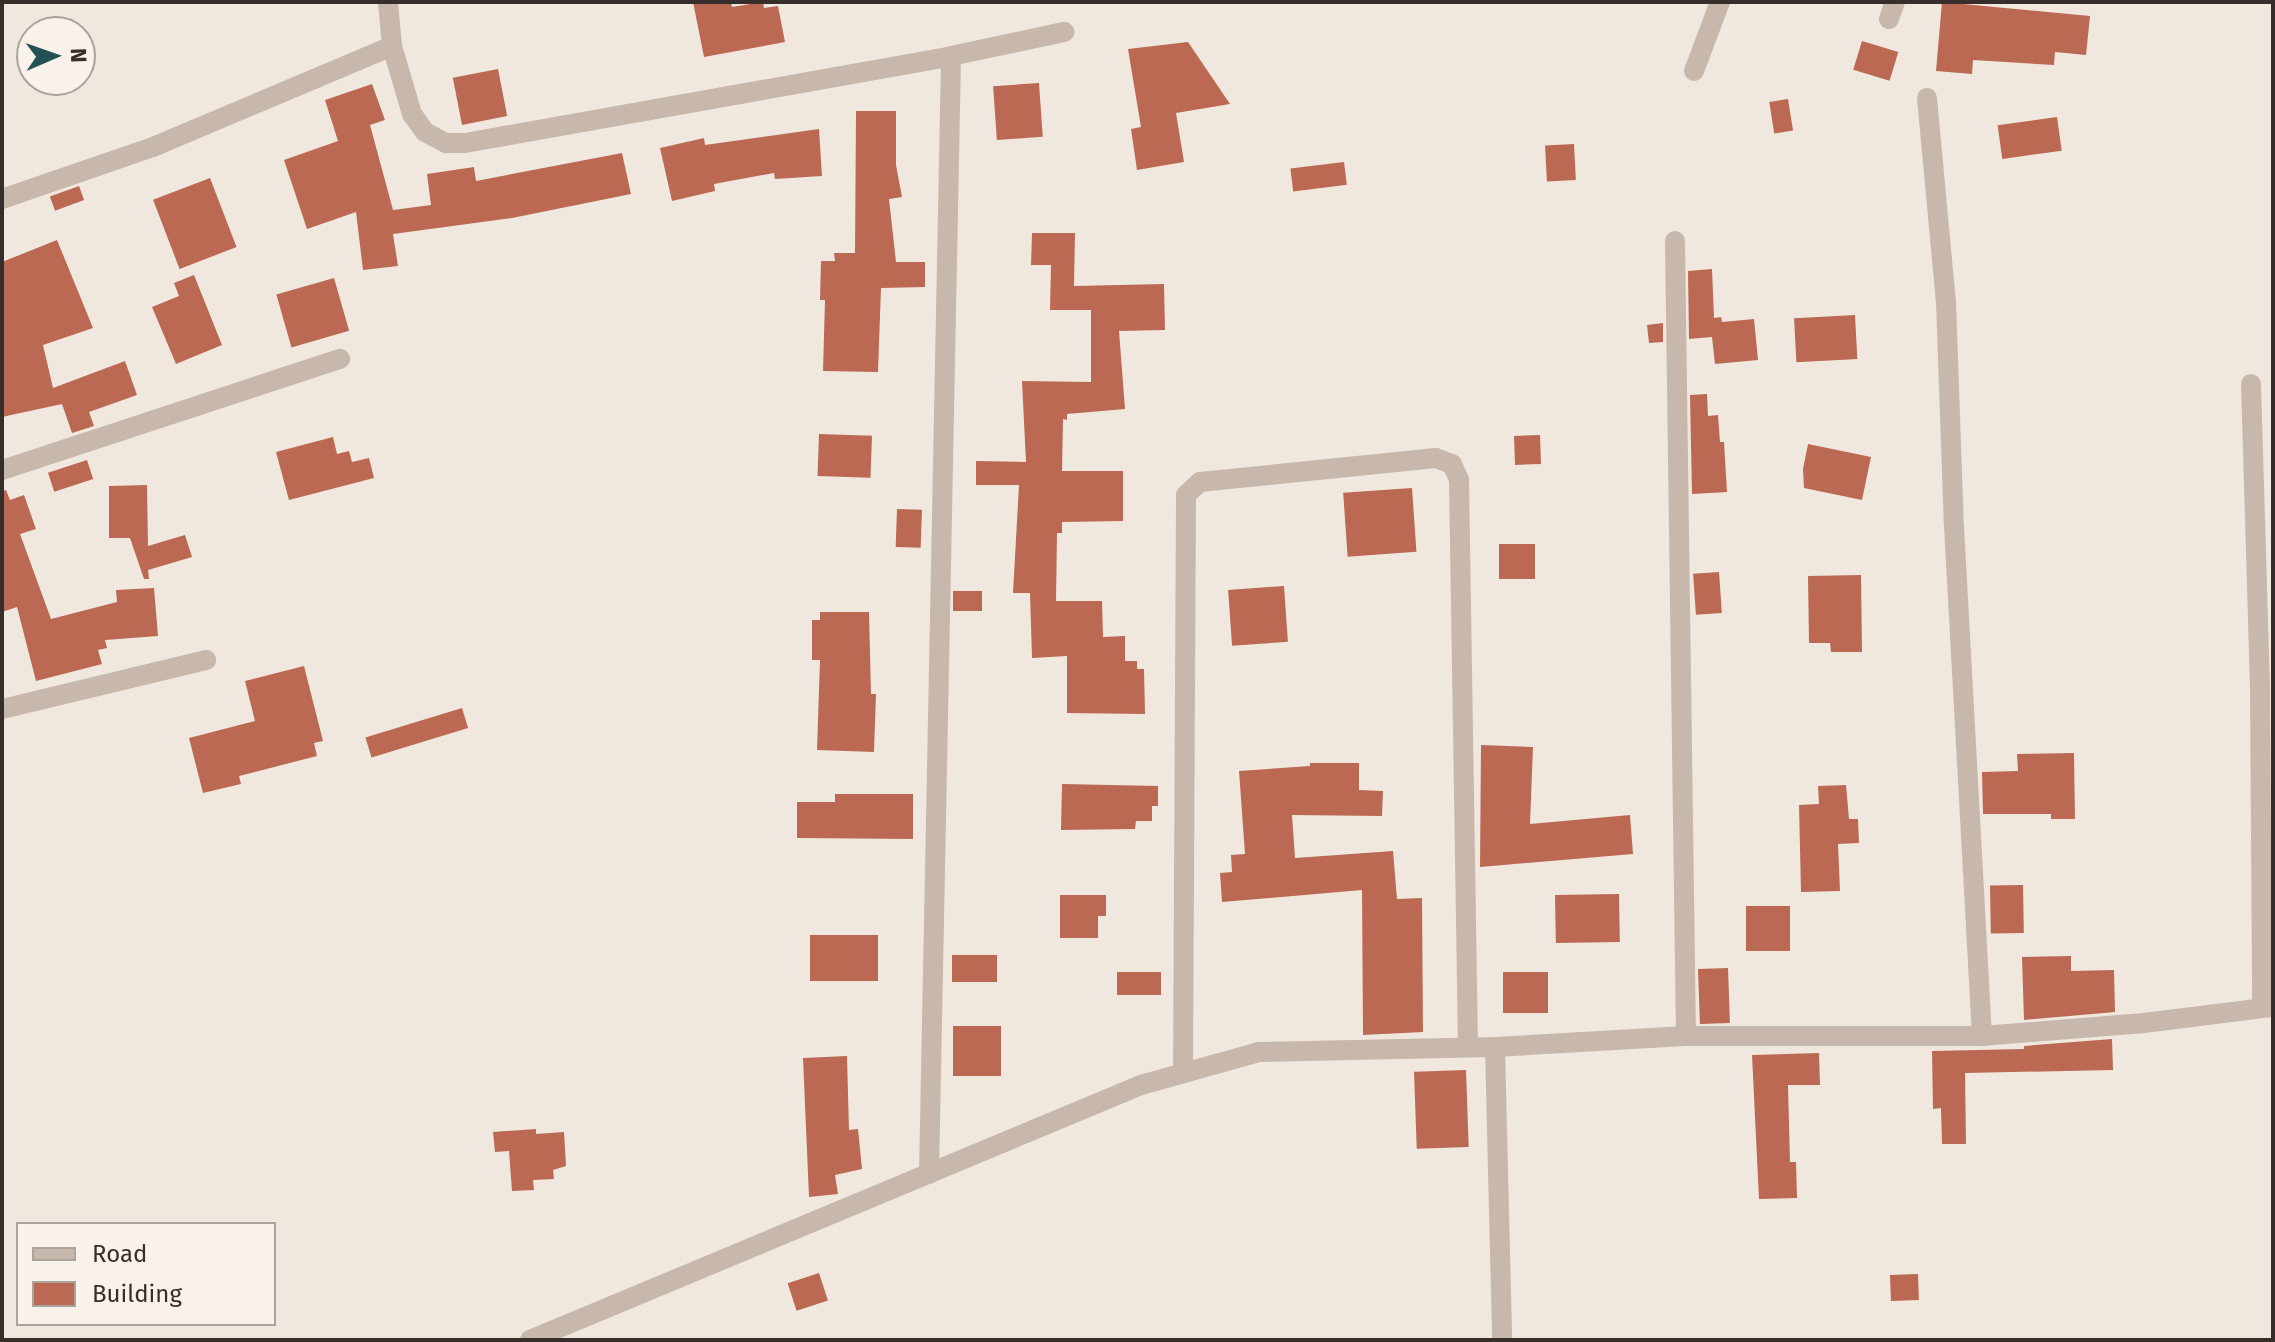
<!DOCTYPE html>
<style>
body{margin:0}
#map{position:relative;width:2275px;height:1342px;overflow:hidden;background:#f0e8df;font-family:"Fira Sans",sans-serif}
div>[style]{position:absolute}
.building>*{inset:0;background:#bb6952;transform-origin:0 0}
.minor>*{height:20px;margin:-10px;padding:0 10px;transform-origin:10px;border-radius:10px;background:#c8b8ac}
span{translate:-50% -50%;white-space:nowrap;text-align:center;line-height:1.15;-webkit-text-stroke:7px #f8f2eb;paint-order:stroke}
.frame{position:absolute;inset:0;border:4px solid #362e2a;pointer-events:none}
.legend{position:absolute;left:16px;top:1222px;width:260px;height:104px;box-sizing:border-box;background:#f8f2eb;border:2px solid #aaa49e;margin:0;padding:10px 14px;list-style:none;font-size:24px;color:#362e2a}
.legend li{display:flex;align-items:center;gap:16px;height:40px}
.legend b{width:40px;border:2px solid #aaa49e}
.north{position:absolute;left:16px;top:16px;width:80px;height:80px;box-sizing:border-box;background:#f8f2eb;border:2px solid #aaa49e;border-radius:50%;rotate:88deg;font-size:22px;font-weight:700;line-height:32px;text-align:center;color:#362e2a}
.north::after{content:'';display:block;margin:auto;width:28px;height:36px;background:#235254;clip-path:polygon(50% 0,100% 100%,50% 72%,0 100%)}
</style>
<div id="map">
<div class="building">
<div style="clip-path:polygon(693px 2px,731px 2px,732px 7px,763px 2px,764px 8px,778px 6px,785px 42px,704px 57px)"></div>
<div style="clip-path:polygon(1942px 2px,2090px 16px,2086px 55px,2055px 52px,2054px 65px,1973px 60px,1972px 74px,1936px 71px)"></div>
<div style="left:1862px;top:41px;width:38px;height:30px;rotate:17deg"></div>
<div style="clip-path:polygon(1188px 42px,1230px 104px,1176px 113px,1184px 162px,1137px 170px,1131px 129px,1141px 127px,1128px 49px)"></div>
<div style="left:498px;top:69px;width:48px;height:46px;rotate:79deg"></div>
<div style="left:1039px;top:83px;width:54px;height:46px;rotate:86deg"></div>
<div style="clip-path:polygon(372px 84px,385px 120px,370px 125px,393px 210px,431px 205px,427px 174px,474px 167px,476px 181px,622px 153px,631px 194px,512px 218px,393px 234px,398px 266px,363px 270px,356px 212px,307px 229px,284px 160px,338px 141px,325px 100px)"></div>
<div style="left:1788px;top:99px;width:32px;height:19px;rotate:81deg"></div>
<div style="clip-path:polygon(856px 111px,896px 111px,896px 165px,902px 197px,889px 199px,896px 262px,925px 262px,925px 287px,881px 288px,878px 372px,823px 371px,825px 300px,820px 300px,821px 261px,835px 261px,834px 253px,855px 253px)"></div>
<div style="left:2057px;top:117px;width:34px;height:60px;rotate:82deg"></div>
<div style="clip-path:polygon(819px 129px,822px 176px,775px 179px,774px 173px,714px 184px,715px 191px,672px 201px,660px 148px,704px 138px,705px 145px)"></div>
<div style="left:1574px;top:144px;width:36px;height:29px;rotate:87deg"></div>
<div style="left:1344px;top:162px;width:23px;height:54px;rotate:83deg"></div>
<div style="left:210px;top:178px;width:74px;height:61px;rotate:69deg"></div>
<div style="left:79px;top:186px;width:15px;height:31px;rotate:70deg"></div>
<div style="clip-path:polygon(1032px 233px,1075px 233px,1074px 286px,1164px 284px,1165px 330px,1119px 331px,1125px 409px,1067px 414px,1067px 420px,1063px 419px,1062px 471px,1123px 471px,1123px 521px,1062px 522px,1062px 533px,1057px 533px,1056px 601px,1102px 601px,1103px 637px,1125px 636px,1125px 661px,1137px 661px,1137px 669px,1144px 669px,1145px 714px,1067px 713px,1067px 656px,1032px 658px,1030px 593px,1013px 593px,1019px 485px,976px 485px,976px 461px,1026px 462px,1022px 381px,1091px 382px,1091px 310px,1050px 310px,1051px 265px,1031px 265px)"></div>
<div style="clip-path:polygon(57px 240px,93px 328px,43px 345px,53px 388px,125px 361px,137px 395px,89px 412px,94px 426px,72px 433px,62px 404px,2px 417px,2px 262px)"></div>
<div style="clip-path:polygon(1712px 269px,1714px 318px,1721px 317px,1722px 322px,1754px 319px,1758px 360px,1715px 364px,1712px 337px,1689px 339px,1688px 271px)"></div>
<div style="clip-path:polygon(194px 275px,222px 345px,176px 364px,152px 307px,179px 296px,174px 283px)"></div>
<div style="left:334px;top:278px;width:55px;height:60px;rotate:74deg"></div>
<div style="left:1855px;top:315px;width:44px;height:61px;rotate:87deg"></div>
<div style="clip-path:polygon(1663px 323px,1663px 342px,1649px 343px,1647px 325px)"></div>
<div style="clip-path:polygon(1707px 394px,1708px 416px,1718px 415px,1720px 442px,1724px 442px,1727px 492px,1692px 494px,1690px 395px)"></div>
<div style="left:819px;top:434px;width:53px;height:42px;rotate:2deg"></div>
<div style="left:1540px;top:435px;width:29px;height:26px;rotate:88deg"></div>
<div style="clip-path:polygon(333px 437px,337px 454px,349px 451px,352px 462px,369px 458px,374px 478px,289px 500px,276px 452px)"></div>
<div style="clip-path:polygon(1808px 444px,1871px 457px,1862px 500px,1804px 488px,1803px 469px)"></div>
<div style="left:87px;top:460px;width:20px;height:41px;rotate:72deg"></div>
<div style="clip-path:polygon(147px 485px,148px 546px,185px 535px,192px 557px,148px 570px,149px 579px,144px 579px,130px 538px,109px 538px,109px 486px)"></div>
<div style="left:1412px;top:488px;width:64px;height:69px;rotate:86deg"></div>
<div style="clip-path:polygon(6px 490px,10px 500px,24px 495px,36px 529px,20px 534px,51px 619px,117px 602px,116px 590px,154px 588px,158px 636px,105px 640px,107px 648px,98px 650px,102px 664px,36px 681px,17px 607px,2px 612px,2px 491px)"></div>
<div style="left:897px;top:509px;width:25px;height:38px;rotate:2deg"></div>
<div style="left:1499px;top:544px;width:36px;height:35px"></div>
<div style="left:1719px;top:572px;width:41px;height:26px;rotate:86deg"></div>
<div style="clip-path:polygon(1861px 575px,1862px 652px,1831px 652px,1830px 643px,1809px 643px,1808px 576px)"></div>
<div style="left:1284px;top:586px;width:56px;height:56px;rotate:86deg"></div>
<div style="left:953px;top:591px;width:29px;height:20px"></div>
<div style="clip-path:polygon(820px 612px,869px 612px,871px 694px,876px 694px,874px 752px,817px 750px,820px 660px,812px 660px,812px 620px,820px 620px)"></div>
<div style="clip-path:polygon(304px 666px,323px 741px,314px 743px,317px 756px,239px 776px,241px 784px,203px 793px,189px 738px,255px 721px,245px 681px)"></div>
<div style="left:462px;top:708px;width:21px;height:101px;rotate:73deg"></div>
<div style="clip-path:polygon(1481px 745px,1533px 747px,1530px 824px,1630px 815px,1633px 854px,1480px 867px)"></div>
<div style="clip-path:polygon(2074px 753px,2075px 819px,2051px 819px,2051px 814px,1983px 814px,1982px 772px,2018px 771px,2017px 754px)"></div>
<div style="clip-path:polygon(1310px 763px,1359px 763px,1359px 790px,1383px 791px,1382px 816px,1292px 815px,1295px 858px,1393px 851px,1397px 899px,1422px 898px,1423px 1032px,1363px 1035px,1362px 890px,1222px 902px,1220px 873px,1232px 872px,1231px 855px,1245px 854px,1239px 771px,1310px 766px)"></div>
<div style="clip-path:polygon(1062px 784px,1158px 786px,1158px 806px,1152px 806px,1152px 821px,1136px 821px,1135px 829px,1061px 830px)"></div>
<div style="clip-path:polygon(1846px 785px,1849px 819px,1858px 819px,1859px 843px,1838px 844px,1840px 891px,1801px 892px,1799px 805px,1819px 804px,1818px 786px)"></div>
<div style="clip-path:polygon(835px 794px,913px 794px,913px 839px,797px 838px,797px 802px,835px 802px)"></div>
<div style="left:2023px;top:885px;width:48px;height:33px;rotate:89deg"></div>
<div style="left:1619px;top:894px;width:48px;height:64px;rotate:89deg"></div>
<div style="clip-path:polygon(1060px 895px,1106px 895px,1106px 916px,1098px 916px,1098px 938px,1060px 938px)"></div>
<div style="left:1746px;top:906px;width:44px;height:45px"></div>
<div style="left:810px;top:935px;width:68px;height:46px"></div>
<div style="left:997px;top:955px;width:27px;height:45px;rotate:90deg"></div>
<div style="clip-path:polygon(2071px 956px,2071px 971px,2114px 970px,2115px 1012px,2024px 1020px,2022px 957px)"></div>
<div style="left:1728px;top:968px;width:55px;height:30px;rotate:88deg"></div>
<div style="left:1117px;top:972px;width:44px;height:23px"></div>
<div style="left:1548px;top:972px;width:41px;height:45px;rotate:90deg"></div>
<div style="left:953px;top:1026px;width:48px;height:50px"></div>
<div style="clip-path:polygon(2112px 1039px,2113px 1070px,1965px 1073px,1966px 1144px,1942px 1144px,1941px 1108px,1933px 1109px,1932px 1051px,2024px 1049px,2024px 1046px)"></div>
<div style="clip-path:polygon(1819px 1053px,1820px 1085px,1788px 1085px,1790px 1162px,1796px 1162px,1797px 1198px,1759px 1199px,1752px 1055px)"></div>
<div style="clip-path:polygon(847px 1056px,849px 1130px,858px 1129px,862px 1169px,835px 1175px,838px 1194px,809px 1197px,803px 1058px)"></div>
<div style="left:1466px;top:1070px;width:77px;height:52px;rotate:88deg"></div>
<div style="clip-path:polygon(536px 1129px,536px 1134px,564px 1132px,566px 1166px,553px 1170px,554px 1179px,533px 1180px,534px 1190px,512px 1191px,509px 1151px,495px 1152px,493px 1132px)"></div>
<div style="left:819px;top:1273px;width:29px;height:33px;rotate:72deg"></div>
<div style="left:1918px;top:1274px;width:26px;height:28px;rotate:88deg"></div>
</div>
<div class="minor">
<div style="left:388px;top:2px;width:44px;rotate:84.8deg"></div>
<div style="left:392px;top:46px;width:71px;rotate:73.6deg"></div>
<div style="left:412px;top:114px;width:22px;rotate:54deg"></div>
<div style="left:425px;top:132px;width:24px;rotate:28deg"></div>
<div style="left:446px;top:143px;width:19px"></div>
<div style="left:465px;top:143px;width:494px;rotate:-10.1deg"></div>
<div style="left:951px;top:56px;width:116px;rotate:-12deg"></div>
<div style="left:1889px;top:19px;width:18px;rotate:-71deg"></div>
<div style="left:1694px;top:71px;width:74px;rotate:-69.4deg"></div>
<div style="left:1927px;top:98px;width:204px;rotate:84.7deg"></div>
<div style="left:1946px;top:301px;width:225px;rotate:88deg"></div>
<div style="left:1954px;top:526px;width:511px;rotate:86.86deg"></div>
<div style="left:2px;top:199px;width:160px;rotate:-19deg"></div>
<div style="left:153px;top:147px;width:259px;rotate:-22.9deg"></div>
<div style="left:1675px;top:241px;width:795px;rotate:89.21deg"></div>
<div style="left:2251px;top:384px;width:308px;rotate:88.3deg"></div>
<div style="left:2260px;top:692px;width:316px;rotate:89.6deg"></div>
<div style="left:2px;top:470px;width:356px;rotate:-18.2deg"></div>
<div style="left:2px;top:709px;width:210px;rotate:-13.5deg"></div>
<div style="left:1495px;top:1047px;width:293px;rotate:88.6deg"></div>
<div style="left:1183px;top:1071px;width:576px;rotate:-89.7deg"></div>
<div style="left:1186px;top:495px;width:19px;rotate:-43deg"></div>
<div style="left:1200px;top:482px;width:237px;rotate:-5.8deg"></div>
<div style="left:1436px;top:458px;width:17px;rotate:21deg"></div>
<div style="left:1452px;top:464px;width:17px;rotate:66deg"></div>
<div style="left:1459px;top:480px;width:567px;rotate:89.09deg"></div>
<div style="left:929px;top:1174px;width:1118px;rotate:-88.87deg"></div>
<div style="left:530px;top:1340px;width:662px;rotate:-22.65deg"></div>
<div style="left:1141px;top:1085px;width:123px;rotate:-15.6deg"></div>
<div style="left:1259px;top:1052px;width:236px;rotate:-1.2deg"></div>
<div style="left:1495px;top:1047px;width:191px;rotate:-3.3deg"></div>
<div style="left:1686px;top:1036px;width:296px"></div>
<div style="left:1982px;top:1036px;width:163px;rotate:-4.6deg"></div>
<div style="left:2144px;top:1023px;width:130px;rotate:-7.1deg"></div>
</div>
<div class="frame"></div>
<ul class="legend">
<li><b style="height:10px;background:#c8b8ac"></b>Road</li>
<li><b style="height:22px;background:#bb6952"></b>Building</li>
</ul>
<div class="north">N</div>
</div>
